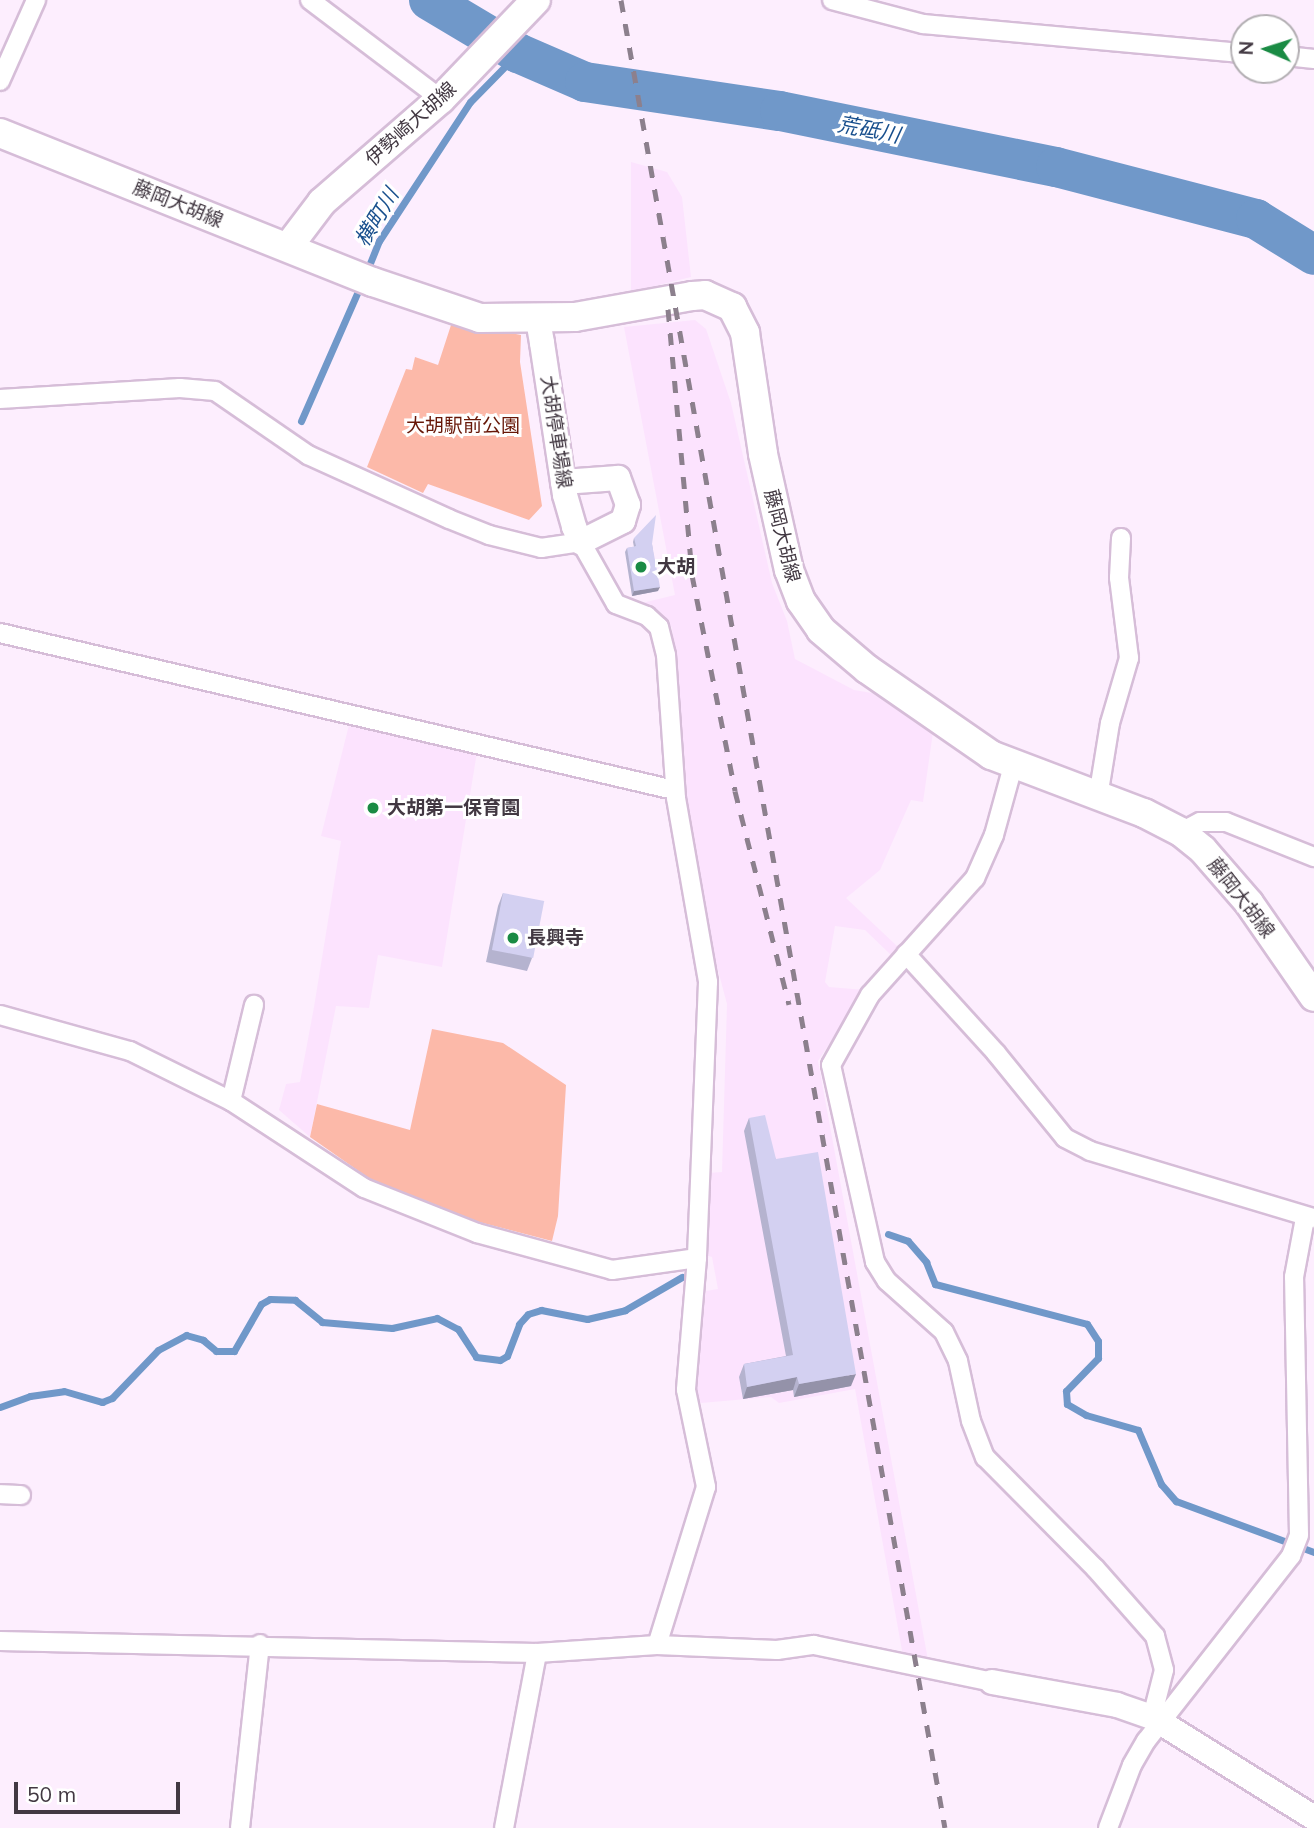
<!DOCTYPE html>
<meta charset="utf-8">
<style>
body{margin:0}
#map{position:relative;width:1314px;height:1828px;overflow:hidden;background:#fdeefe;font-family:Mulish,"Noto Sans JP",sans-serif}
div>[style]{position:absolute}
.built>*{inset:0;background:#fce3fe}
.green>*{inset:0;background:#fcb9a9}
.stream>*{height:7px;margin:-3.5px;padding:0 3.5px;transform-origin:3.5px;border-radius:3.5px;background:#7098c9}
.river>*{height:40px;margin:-20px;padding:0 20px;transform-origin:20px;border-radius:20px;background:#7098c9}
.roads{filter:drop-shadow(2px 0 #d6bdd8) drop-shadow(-2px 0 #d6bdd8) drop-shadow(0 2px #d6bdd8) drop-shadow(0 -2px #d6bdd8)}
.street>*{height:18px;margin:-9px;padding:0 9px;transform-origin:9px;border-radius:9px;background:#fff}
.secondary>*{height:24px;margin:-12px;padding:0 12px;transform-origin:12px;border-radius:12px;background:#fff}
.primary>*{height:28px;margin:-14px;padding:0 14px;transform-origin:14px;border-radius:14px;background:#fff}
.rail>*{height:5px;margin-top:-2.5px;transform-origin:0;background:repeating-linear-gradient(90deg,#8c808d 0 12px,transparent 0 24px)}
.wall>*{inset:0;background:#b5b3cf}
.shaded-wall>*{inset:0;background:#9492a9}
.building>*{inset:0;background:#d3d0f1;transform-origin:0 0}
.dots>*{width:19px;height:19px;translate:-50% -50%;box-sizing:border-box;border:4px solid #fff;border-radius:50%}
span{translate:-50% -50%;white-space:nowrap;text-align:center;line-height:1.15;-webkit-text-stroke:6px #fff;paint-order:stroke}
.street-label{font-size:19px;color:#423842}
.park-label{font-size:19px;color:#671707}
.poi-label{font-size:19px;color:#423842;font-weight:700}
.left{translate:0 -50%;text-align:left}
.water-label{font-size:21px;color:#184f8d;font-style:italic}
.north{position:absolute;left:1230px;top:14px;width:70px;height:70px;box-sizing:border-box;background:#fff;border:2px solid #b3afb3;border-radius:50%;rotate:273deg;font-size:19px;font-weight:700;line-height:28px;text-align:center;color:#423842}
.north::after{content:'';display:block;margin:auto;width:24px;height:32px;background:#1a8b44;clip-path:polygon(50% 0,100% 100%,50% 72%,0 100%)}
.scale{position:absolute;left:14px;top:1782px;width:166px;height:32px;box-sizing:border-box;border:4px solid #423842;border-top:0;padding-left:9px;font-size:21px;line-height:24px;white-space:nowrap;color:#423842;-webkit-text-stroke:5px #fff;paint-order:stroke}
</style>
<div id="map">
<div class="built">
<div style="clip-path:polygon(631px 162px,667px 172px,682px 197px,691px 277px,631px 292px)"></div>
<div style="clip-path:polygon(695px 320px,706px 329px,731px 403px,772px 583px,787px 621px,795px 659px,854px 690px,884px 695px,933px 732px,923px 802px,911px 800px,880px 870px,846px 898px,898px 947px,891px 955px,865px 930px,835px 926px,825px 982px,829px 987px,865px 990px,818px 1061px,928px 1660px,903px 1656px,855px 1389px,779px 1403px,771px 1397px,701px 1403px,696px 1396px,696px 1354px,706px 1291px,718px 1289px,712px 1257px,705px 1255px,708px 1173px,722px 1172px,727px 1004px,707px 929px,685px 791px,672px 628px,660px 612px,638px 604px,675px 595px,624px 327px)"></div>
<div style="clip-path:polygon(349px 725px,477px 752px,442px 967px,378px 955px,369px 1008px,336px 1006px,310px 1137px,279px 1110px,286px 1084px,300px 1082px,314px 1007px,341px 841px,321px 836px)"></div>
</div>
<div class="green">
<div style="clip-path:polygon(452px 322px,521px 335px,520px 362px,542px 506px,529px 520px,428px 484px,423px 493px,367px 467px,406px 369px,412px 370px,415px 357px,438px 365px)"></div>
<div style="clip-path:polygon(432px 1029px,503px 1043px,566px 1085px,558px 1216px,552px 1241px,479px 1222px,370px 1179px,310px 1137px,317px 1104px,410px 1130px)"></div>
</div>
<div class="stream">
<div style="left:366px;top:273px;width:35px;rotate:-68deg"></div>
<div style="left:379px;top:241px;width:166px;rotate:-56.8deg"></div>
<div style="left:470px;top:102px;width:69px;rotate:-45.6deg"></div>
<div style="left:301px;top:421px;width:150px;rotate:-66.3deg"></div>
<div style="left:888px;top:1234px;width:21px;rotate:19deg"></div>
<div style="left:908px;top:1241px;width:28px;rotate:49deg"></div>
<div style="left:926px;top:1262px;width:24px;rotate:68deg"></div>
<div style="left:935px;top:1284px;width:157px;rotate:14.7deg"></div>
<div style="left:1087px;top:1324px;width:20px;rotate:57deg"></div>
<div style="left:1098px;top:1341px;width:17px;rotate:90deg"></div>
<div style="left:1098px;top:1358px;width:46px;rotate:134.1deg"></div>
<div style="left:1066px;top:1391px;width:13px;rotate:86deg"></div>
<div style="left:1067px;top:1404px;width:22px;rotate:30deg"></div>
<div style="left:1086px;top:1415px;width:54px;rotate:16.1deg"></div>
<div style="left:1138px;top:1430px;width:59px;rotate:66.9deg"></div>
<div style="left:1161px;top:1484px;width:23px;rotate:49deg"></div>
<div style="left:1176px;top:1501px;width:147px;rotate:20.3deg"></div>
<div style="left:0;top:1407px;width:32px;rotate:-20deg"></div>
<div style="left:30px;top:1396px;width:34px;rotate:-8deg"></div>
<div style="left:64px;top:1391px;width:40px;rotate:16deg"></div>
<div style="left:102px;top:1402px;width:11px;rotate:-22deg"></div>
<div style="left:112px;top:1398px;width:66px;rotate:-46.2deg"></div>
<div style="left:158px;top:1350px;width:32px;rotate:-28deg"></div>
<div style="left:186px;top:1335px;width:18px;rotate:16deg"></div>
<div style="left:203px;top:1340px;width:17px;rotate:40deg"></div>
<div style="left:216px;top:1351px;width:18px"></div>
<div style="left:234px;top:1351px;width:54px;rotate:-60.1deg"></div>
<div style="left:261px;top:1304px;width:10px;rotate:-29deg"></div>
<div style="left:270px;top:1299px;width:25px;rotate:2deg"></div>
<div style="left:295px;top:1300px;width:35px;rotate:39deg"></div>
<div style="left:322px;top:1322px;width:70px;rotate:4.9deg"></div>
<div style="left:392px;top:1328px;width:46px;rotate:-12.5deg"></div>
<div style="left:437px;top:1318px;width:24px;rotate:28deg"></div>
<div style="left:458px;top:1329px;width:33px;rotate:57deg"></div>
<div style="left:476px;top:1357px;width:24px;rotate:7deg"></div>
<div style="left:500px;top:1360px;width:8px;rotate:-30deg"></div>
<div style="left:507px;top:1356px;width:34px;rotate:-69deg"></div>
<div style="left:519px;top:1324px;width:13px;rotate:-48deg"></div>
<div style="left:528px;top:1314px;width:14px;rotate:-17deg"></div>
<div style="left:541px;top:1310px;width:47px;rotate:11.1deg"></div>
<div style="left:587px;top:1319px;width:39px;rotate:-13deg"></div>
<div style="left:625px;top:1310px;width:66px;rotate:-30.1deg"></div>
</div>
<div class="river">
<div style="left:429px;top:0;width:104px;rotate:30.8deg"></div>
<div style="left:518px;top:53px;width:73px;rotate:23.4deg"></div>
<div style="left:585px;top:82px;width:197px;rotate:8.5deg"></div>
<div style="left:780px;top:111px;width:282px;rotate:11.5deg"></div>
<div style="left:1056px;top:167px;width:207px;rotate:14.6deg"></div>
<div style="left:1256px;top:219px;width:68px;rotate:31.8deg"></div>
</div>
<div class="roads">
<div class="street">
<div style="left:310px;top:0;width:164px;rotate:37.1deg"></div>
<div style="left:832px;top:0;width:94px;rotate:14.8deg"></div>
<div style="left:923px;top:24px;width:322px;rotate:5.2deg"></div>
<div style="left:1286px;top:56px;width:28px;rotate:6deg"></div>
<div style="left:0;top:81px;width:89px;rotate:-66deg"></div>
<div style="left:0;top:399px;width:180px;rotate:-3.5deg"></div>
<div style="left:180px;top:388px;width:35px;rotate:5deg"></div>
<div style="left:215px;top:391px;width:113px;rotate:34.5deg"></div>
<div style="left:308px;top:455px;width:155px;rotate:24.4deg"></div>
<div style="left:449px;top:519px;width:43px;rotate:21.8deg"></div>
<div style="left:489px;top:535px;width:54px;rotate:14deg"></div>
<div style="left:541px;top:548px;width:40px;rotate:-8.5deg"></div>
<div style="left:581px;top:542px;width:71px;rotate:60.6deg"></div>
<div style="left:616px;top:604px;width:33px;rotate:21deg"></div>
<div style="left:647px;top:616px;width:16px;rotate:43deg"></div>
<div style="left:659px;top:627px;width:29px;rotate:76deg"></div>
<div style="left:666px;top:655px;width:143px;rotate:86deg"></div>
<div style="left:676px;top:798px;width:187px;rotate:80.1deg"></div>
<div style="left:708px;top:982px;width:276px;rotate:92.3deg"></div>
<div style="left:697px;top:1258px;width:132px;rotate:94.8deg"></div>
<div style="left:686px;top:1390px;width:99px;rotate:78.3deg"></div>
<div style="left:706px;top:1487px;width:165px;rotate:107.2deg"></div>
<div style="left:0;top:633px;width:692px;rotate:13.11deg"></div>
<div style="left:1013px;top:766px;width:72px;rotate:105.4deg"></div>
<div style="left:994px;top:835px;width:47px;rotate:113.8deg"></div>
<div style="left:975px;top:878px;width:157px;rotate:131.9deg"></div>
<div style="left:870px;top:995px;width:80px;rotate:119.1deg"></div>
<div style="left:831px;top:1065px;width:202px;rotate:77.4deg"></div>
<div style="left:875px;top:1262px;width:22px;rotate:58deg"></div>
<div style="left:887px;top:1281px;width:76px;rotate:41.8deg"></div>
<div style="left:944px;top:1332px;width:32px;rotate:64deg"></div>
<div style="left:958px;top:1361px;width:61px;rotate:77.8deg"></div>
<div style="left:971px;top:1421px;width:39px;rotate:69deg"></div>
<div style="left:985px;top:1457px;width:156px;rotate:45.3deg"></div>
<div style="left:1095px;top:1568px;width:91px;rotate:48.6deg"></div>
<div style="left:1155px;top:1636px;width:35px;rotate:75deg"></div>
<div style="left:1164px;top:1670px;width:49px;rotate:104.3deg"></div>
<div style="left:1098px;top:797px;width:75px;rotate:-80.8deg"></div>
<div style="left:1110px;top:723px;width:68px;rotate:-73.7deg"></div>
<div style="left:1129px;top:658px;width:81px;rotate:-97.1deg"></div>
<div style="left:1119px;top:578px;width:40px;rotate:-87.1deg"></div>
<div style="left:1181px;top:832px;width:21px;rotate:-28deg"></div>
<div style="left:1200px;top:822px;width:26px"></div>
<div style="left:1226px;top:822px;width:95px;rotate:21.7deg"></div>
<div style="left:906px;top:954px;width:134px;rotate:47.7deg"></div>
<div style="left:996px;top:1053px;width:109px;rotate:50.9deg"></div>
<div style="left:1065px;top:1138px;width:28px;rotate:27deg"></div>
<div style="left:1090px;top:1151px;width:234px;rotate:16.7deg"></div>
<div style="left:0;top:1015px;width:135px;rotate:15.5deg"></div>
<div style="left:130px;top:1051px;width:113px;rotate:26.3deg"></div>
<div style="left:231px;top:1101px;width:159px;rotate:33.2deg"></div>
<div style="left:364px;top:1188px;width:122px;rotate:21.7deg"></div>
<div style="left:477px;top:1233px;width:140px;rotate:15.3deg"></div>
<div style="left:612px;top:1270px;width:86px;rotate:-8deg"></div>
<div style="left:231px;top:1101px;width:99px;rotate:-76.5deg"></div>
<div style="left:0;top:1494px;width:21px;rotate:3deg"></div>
<div style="left:0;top:1641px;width:537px;rotate:1.28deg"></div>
<div style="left:537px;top:1653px;width:120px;rotate:-3.8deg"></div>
<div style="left:657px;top:1645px;width:120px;rotate:2.4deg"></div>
<div style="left:777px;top:1650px;width:37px;rotate:-8deg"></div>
<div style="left:814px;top:1645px;width:182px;rotate:11.7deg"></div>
<div style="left:240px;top:1828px;width:185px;rotate:-83.8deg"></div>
<div style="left:504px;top:1828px;width:178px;rotate:-79.3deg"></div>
<div style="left:1108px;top:1828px;width:67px;rotate:-69.1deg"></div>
<div style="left:1132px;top:1765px;width:28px;rotate:-60deg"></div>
<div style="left:1146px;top:1741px;width:235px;rotate:-51.9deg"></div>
<div style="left:1291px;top:1556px;width:22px;rotate:-69deg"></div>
<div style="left:1299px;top:1535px;width:258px;rotate:-91.1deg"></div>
<div style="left:1294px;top:1277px;width:60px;rotate:-79.4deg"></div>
</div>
<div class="secondary">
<div style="left:538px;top:320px;width:23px;rotate:80deg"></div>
<div style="left:542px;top:343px;width:141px;rotate:81.4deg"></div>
<div style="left:563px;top:482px;width:13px;rotate:81deg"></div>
<div style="left:565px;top:495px;width:33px;rotate:74deg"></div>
<div style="left:574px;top:527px;width:17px;rotate:65deg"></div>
<div style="left:581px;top:542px;width:47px;rotate:-26.6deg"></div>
<div style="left:623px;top:521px;width:17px;rotate:-73deg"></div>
<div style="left:628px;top:505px;width:29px;rotate:-110deg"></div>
<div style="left:618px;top:478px;width:55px;rotate:175.8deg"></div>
<div style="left:992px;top:1682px;width:127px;rotate:10.4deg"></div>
<div style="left:1117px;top:1705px;width:37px;rotate:19deg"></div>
<div style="left:1152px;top:1717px;width:191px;rotate:31.9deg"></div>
</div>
<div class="primary">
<div style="left:0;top:133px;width:402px;rotate:21.8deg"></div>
<div style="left:373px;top:282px;width:113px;rotate:18.6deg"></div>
<div style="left:480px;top:318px;width:95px;rotate:-0.6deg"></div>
<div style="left:575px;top:317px;width:119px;rotate:-10.2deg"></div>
<div style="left:692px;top:296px;width:13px;rotate:-4deg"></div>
<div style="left:705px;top:295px;width:30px;rotate:24deg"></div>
<div style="left:732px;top:307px;width:29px;rotate:63deg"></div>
<div style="left:745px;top:333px;width:122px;rotate:81.5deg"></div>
<div style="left:763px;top:454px;width:119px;rotate:77.4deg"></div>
<div style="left:789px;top:570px;width:33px;rotate:69deg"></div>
<div style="left:801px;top:601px;width:35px;rotate:55deg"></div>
<div style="left:821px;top:630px;width:60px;rotate:40.3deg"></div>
<div style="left:867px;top:669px;width:151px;rotate:34.7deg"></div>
<div style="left:991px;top:755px;width:164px;rotate:20.8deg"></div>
<div style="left:1144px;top:813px;width:42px;rotate:27.2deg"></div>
<div style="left:1181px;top:832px;width:28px;rotate:39deg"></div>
<div style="left:1203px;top:850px;width:70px;rotate:49deg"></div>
<div style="left:1249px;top:903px;width:114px;rotate:55.3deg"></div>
<div style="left:288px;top:247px;width:56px;rotate:-52.9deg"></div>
<div style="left:322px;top:202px;width:157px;rotate:-40.9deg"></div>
<div style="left:441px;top:99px;width:137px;rotate:-46.2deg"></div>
</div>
</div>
<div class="rail">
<div style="left:621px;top:0;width:1856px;rotate:79.95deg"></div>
<div style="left:668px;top:309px;width:267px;rotate:84.8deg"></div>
<div style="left:692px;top:575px;width:220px;rotate:78.7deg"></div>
<div style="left:735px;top:791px;width:220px;rotate:75.8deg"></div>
</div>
<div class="wall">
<div style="clip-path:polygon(634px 538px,652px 544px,658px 591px,632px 596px,625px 552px,627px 548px,634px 547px,633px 542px)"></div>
<div style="clip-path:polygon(503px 893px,532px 958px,527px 971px,486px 962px,498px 906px)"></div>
<div style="clip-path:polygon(749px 1118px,776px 1159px,851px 1386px,794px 1397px,793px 1390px,743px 1399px,739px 1377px,744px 1364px,786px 1356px,744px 1131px)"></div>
</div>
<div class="shaded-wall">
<div style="clip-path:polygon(660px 587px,658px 591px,632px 596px,634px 591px)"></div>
<div style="clip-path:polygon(856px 1374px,851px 1386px,794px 1397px,799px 1384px)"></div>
<div style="clip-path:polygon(797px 1377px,793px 1390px,743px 1399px,747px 1387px)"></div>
</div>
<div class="building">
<div style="clip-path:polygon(656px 515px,652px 544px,660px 587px,634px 591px,627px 548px,636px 546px,634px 538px)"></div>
<div style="left:503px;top:893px;width:42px;height:58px;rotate:11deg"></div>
<div style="clip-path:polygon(765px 1115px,776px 1159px,818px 1152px,856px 1374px,799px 1384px,797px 1377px,747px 1387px,744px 1364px,793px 1355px,749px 1118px)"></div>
</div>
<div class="dots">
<div style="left:641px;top:567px;background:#1a8b44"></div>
<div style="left:373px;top:808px;background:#1a8b44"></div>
<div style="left:513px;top:938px;background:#1a8b44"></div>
</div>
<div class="street-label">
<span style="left:411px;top:124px;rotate:-42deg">伊勢崎大胡線</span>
<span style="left:178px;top:204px;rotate:22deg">藤岡大胡線</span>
<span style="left:556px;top:432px;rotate:81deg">大胡停車場線</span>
<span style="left:782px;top:536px;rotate:76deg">藤岡大胡線</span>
<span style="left:1241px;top:898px;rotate:52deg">藤岡大胡線</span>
</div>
<div class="park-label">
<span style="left:463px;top:426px">大胡駅前公園</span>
</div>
<div class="poi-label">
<span class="left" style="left:657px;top:567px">大胡</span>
<span class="left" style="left:387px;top:808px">大胡第一保育園</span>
<span class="left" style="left:527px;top:938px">長興寺</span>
</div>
<div class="water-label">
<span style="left:869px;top:129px;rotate:11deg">荒砥川</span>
<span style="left:376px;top:217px;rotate:-59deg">横町川</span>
</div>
<div class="north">N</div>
<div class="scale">50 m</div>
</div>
